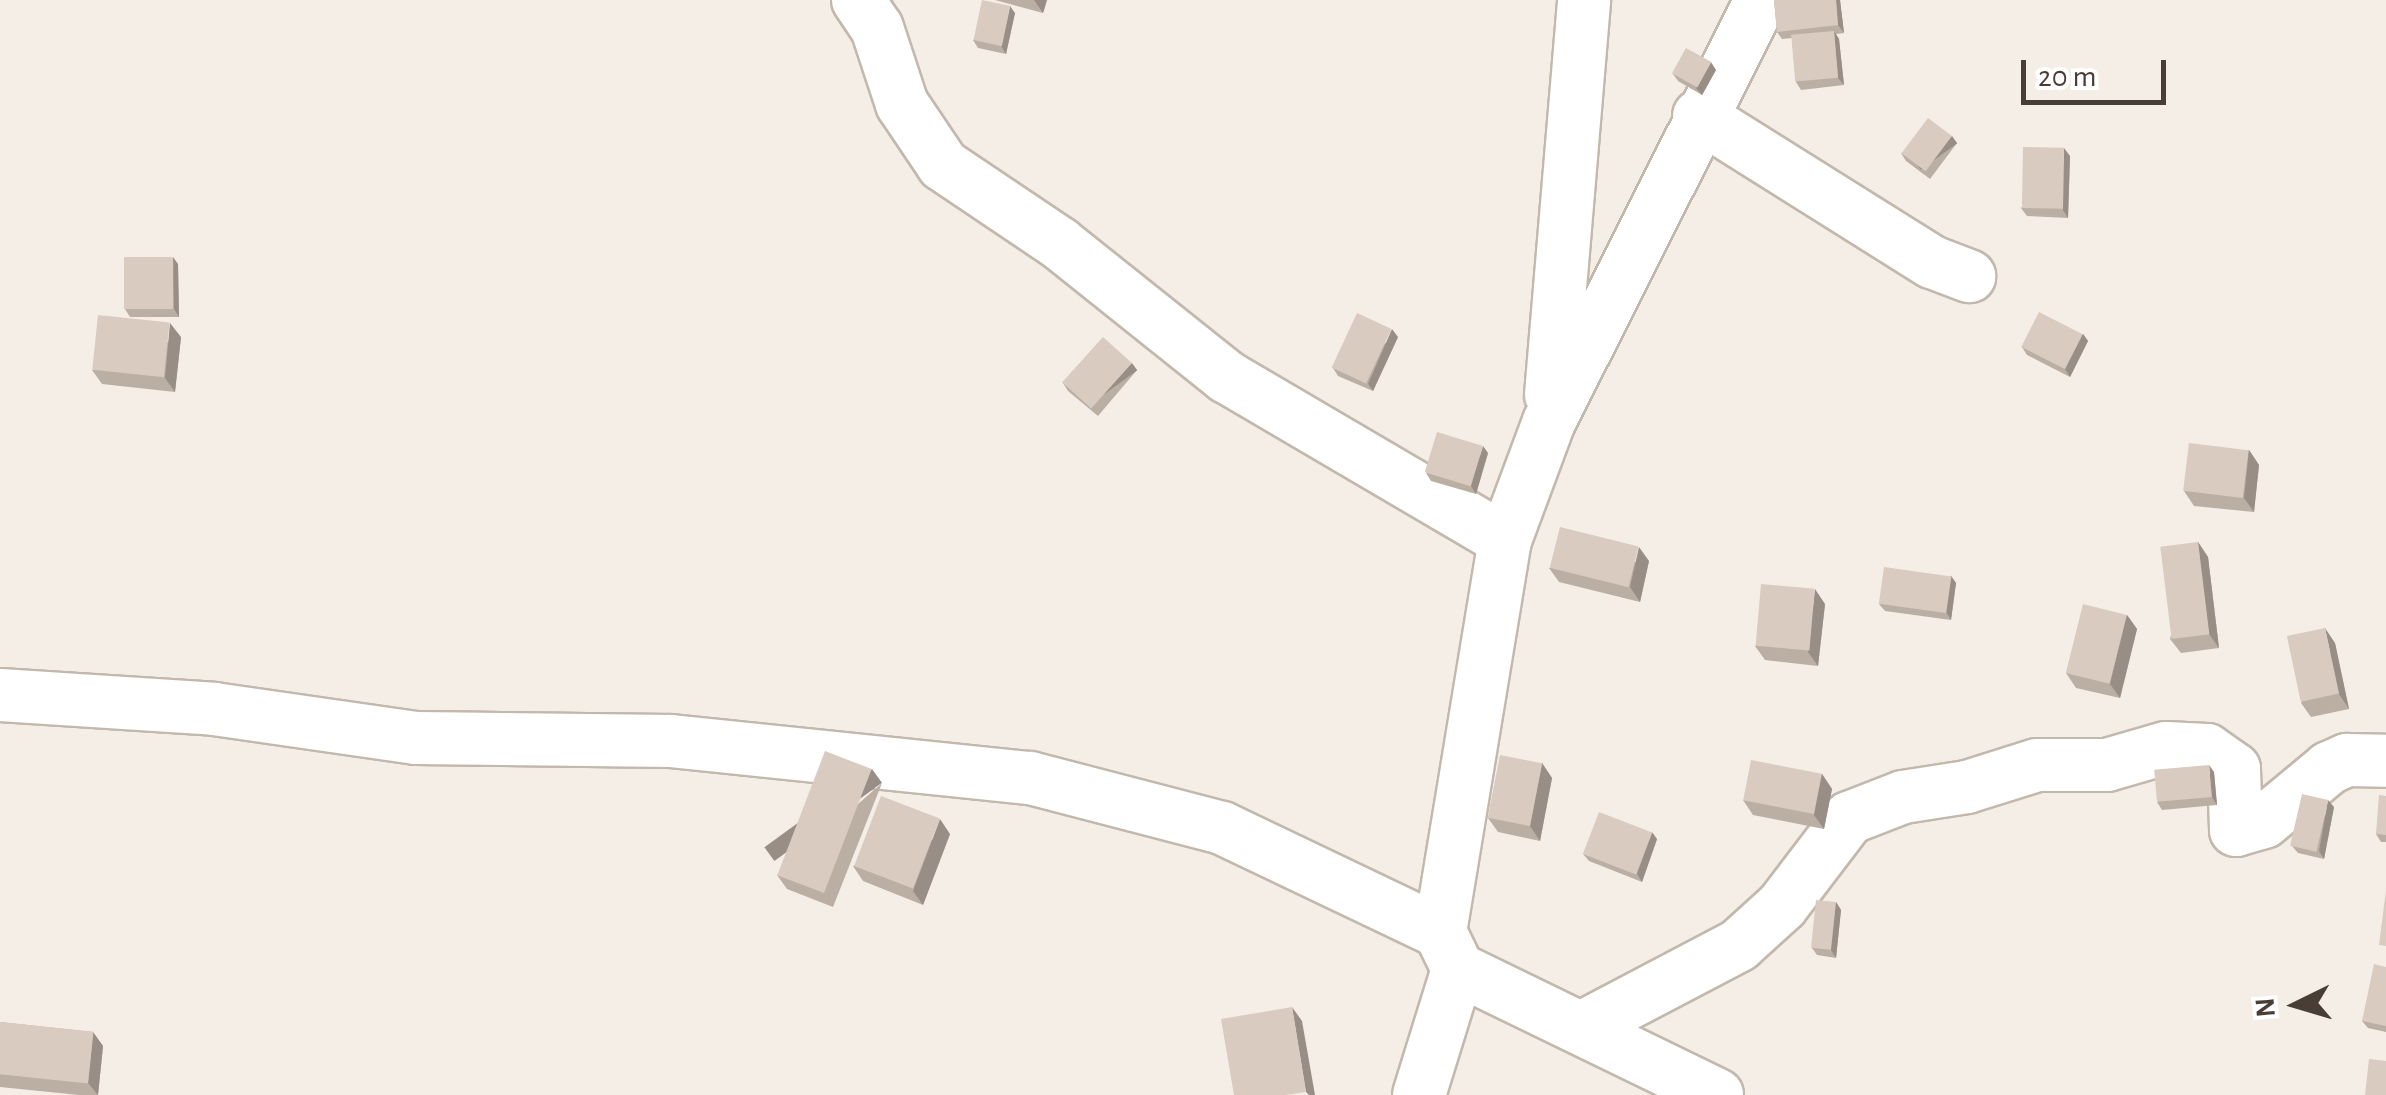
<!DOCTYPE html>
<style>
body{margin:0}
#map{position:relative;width:2386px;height:1095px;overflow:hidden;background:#f4eee7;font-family:"Alegreya Sans",sans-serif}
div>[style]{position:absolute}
.roads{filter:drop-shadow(2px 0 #c3b8ac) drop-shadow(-2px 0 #c3b8ac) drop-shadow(0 2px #c3b8ac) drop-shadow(0 -2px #c3b8ac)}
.minor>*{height:52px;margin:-26px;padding:0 26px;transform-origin:26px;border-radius:26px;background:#fff}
.wall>*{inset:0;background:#bbafa4}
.shaded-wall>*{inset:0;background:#988e86;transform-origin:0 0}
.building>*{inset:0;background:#d9cbbf;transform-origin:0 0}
span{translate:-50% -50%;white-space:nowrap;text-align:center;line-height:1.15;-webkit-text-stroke:8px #fff;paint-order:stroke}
.north{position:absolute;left:2246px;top:955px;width:100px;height:100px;-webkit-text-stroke:8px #fff;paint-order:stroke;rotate:265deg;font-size:28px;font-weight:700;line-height:40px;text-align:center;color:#483e36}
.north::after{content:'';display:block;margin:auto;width:35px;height:45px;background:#483e36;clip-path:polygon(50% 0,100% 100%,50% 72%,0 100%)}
.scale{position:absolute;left:2021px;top:60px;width:145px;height:45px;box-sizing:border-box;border:5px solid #483e36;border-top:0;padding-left:12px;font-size:30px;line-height:35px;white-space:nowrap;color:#483e36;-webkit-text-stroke:8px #fff;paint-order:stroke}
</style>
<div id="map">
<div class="roads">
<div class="minor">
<div style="left:858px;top:0;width:34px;rotate:56deg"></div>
<div style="left:877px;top:28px;width:80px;rotate:71.8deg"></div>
<div style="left:902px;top:104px;width:73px;rotate:56.1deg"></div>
<div style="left:943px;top:165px;width:140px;rotate:33.9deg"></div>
<div style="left:1059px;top:243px;width:215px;rotate:38.6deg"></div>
<div style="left:1227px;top:377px;width:322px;rotate:30.4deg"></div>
<div style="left:1699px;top:116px;width:275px;rotate:32.1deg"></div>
<div style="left:1932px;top:262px;width:40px;rotate:21deg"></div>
<div style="left:1551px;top:395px;width:396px;rotate:-85.2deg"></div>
<div style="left:0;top:695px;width:214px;rotate:3.7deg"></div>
<div style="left:214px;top:709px;width:204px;rotate:8.2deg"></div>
<div style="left:416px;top:738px;width:255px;rotate:0.7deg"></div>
<div style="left:671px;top:741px;width:361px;rotate:5.9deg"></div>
<div style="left:1030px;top:778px;width:198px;rotate:14.6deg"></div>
<div style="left:1222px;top:828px;width:242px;rotate:25.5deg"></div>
<div style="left:1458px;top:969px;width:288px;rotate:25.9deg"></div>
<div style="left:1585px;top:1026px;width:174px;rotate:-27.7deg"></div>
<div style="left:1739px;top:945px;width:58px;rotate:-42.2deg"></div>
<div style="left:1782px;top:906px;width:111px;rotate:-52.7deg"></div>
<div style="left:1849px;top:818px;width:58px;rotate:-21.3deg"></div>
<div style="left:1903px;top:797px;width:65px;rotate:-8.9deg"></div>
<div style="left:1967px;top:787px;width:73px;rotate:-17.4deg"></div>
<div style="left:2037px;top:765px;width:70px"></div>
<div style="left:2107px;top:765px;width:61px;rotate:-16.1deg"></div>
<div style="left:2166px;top:748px;width:41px;rotate:2.8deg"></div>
<div style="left:2207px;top:750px;width:33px;rotate:35deg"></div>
<div style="left:2234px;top:769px;width:61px;rotate:88.1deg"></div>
<div style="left:2236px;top:830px;width:29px;rotate:-16deg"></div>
<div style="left:2264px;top:822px;width:85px;rotate:-39.7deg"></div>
<div style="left:2329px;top:768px;width:20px;rotate:-24deg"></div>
<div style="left:2347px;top:760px;width:39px;rotate:1deg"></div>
<div style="left:1419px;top:1095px;width:132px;rotate:-72.8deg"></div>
<div style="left:1458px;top:969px;width:41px;rotate:-115.9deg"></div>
<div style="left:1440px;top:932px;width:397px;rotate:-80.6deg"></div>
<div style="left:1505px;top:540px;width:126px;rotate:-69.6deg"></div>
<div style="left:1549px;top:422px;width:472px;rotate:-63.3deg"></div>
</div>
</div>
<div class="wall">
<div style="clip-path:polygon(995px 0,1047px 0,1043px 13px)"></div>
<div style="clip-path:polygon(1774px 0,1840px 0,1844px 33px,1836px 34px,1839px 39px,1844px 85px,1801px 90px,1796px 82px,1792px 38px,1782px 39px,1777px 32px)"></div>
<div style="clip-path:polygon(1015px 13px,1006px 54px,978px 48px,973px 40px)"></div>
<div style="clip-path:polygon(1716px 70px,1702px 95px,1678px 81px,1673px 74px)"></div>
<div style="clip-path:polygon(1957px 143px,1930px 179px,1906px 161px,1901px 153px)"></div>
<div style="clip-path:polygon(2070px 156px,2068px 218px,2027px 216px,2021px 208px)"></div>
<div style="clip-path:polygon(178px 264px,179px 317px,130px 317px,125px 309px)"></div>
<div style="clip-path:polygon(2083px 334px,2088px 341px,2070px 377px,2027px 355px,2022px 347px)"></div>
<div style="clip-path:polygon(181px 337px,175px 392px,102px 384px,92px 370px)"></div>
<div style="clip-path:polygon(1398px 337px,1373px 391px,1338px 376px,1333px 368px)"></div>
<div style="clip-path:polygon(1137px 370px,1098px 416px,1068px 391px,1063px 383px)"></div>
<div style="clip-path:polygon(2249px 450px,2259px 465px,2254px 512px,2194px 506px,2184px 491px)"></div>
<div style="clip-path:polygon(1488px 453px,1476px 494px,1431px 481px,1426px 473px)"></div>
<div style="clip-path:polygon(2198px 542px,2208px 557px,2219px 648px,2181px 653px,2170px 639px)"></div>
<div style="clip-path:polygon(1649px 561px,1640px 602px,1559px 582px,1549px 568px)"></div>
<div style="clip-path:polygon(1951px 576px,1956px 583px,1951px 620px,1885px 611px,1879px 604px)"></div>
<div style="clip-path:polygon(1825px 604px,1818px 666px,1765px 660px,1755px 646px)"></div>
<div style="clip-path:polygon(2127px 615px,2137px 629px,2120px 698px,2076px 688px,2066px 673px)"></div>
<div style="clip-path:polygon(2335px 643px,2349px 709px,2311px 717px,2301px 703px)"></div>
<div style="clip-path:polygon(1542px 763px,1552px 778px,1540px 841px,1498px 832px,1488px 818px)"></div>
<div style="clip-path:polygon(2214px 772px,2217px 805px,2162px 810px,2157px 802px)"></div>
<div style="clip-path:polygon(1822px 774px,1832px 789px,1824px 829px,1753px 815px,1743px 800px)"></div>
<div style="clip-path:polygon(882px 783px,833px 907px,787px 889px,777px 875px)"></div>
<div style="clip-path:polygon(2386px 796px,2386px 842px,2381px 842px,2376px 834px)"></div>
<div style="clip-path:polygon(2334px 807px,2324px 859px,2298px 853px,2292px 846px)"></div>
<div style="clip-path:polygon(950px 834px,923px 905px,863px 881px,853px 866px)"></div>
<div style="clip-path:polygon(1657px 839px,1642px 882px,1589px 861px,1583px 854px)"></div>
<div style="clip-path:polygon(1836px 902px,1841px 910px,1836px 958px,1817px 955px,1812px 948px)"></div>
<div style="clip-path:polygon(2386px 967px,2386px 1032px,2368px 1028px,2362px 1021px)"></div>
<div style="clip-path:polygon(0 1022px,93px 1032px,103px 1046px,98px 1095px,79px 1095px,0 1087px)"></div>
</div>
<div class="shaded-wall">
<div style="clip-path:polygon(1034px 0,1047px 0,1043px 13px)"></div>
<div style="clip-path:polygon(1836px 0,1840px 0,1844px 33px,1838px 25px)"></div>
<div style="clip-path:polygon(1010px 6px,1015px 13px,1006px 54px,1001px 46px)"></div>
<div style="clip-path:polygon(1834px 31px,1839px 39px,1844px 85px,1838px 78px)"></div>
<div style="clip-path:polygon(1711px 62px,1716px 70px,1702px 95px,1696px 88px)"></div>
<div style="left:1952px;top:136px;width:9px;height:45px;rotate:54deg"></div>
<div style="clip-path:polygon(2064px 148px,2070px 156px,2068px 218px,2063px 210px)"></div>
<div style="clip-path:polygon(173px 257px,178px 264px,179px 317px,174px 309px)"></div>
<div style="clip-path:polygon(170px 323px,181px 337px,175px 392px,165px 378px)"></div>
<div style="clip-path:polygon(1392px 329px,1398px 337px,1373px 391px,1368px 384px)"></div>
<div style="clip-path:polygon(2083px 334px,2088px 341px,2070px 377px,2065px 369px)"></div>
<div style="left:1132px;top:363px;width:9px;height:60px;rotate:54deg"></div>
<div style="clip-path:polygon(1483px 446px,1488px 453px,1476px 494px,1471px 486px)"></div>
<div style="clip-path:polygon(2249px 450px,2259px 465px,2254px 512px,2244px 498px)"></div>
<div style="clip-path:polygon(2198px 542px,2208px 557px,2219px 648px,2209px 634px)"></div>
<div style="clip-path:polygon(1639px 547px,1649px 561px,1640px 602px,1630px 587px)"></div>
<div style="clip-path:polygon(1951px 576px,1956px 583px,1951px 620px,1946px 612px)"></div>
<div style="clip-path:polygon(1815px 589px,1825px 604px,1818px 666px,1808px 652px)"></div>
<div style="clip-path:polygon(2127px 615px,2137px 629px,2120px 698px,2110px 684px)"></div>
<div style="clip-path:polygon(2325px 628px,2335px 643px,2349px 709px,2339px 694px)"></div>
<div style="clip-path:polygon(1542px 763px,1552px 778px,1540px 841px,1530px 826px)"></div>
<div style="clip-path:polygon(2209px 765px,2214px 772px,2217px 805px,2212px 797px)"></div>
<div style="left:872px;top:769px;width:17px;height:133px;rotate:54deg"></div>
<div style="clip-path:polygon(1822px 774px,1832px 789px,1824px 829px,1814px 815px)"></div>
<div style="clip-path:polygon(2328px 800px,2334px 807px,2324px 859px,2319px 851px)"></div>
<div style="clip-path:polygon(940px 819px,950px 834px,923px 905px,913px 891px)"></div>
<div style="clip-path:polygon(1652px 832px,1657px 839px,1642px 882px,1637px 874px)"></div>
<div style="clip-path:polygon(1836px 902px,1841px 910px,1836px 958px,1831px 950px)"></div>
<div style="clip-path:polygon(1292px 1007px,1302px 1021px,1315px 1095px,1309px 1095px,1306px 1092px)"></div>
<div style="clip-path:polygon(93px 1032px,103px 1046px,98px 1095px,88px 1083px)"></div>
</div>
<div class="building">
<div style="left:982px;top:0;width:29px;height:41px;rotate:12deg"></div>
<div style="clip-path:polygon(1774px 0,1836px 0,1838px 25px,1777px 32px)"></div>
<div style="left:1834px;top:31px;width:47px;height:43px;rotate:85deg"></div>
<div style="left:1686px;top:48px;width:29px;height:29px;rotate:29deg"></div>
<div style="left:1928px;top:118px;width:30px;height:44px;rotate:37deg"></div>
<div style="left:2023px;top:147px;width:41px;height:61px;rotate:1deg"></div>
<div style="left:124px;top:257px;width:49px;height:52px"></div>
<div style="left:2039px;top:312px;width:49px;height:39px;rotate:27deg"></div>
<div style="left:1357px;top:313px;width:38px;height:60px;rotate:25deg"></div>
<div style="left:98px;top:315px;width:72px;height:55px;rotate:6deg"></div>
<div style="left:1103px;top:337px;width:39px;height:61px;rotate:42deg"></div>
<div style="left:1437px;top:432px;width:48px;height:42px;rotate:17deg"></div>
<div style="left:2189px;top:443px;width:60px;height:48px;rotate:7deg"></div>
<div style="left:1560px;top:527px;width:81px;height:42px;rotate:14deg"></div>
<div style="left:2198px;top:542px;width:93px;height:38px;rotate:83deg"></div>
<div style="left:1884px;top:567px;width:68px;height:37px;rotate:8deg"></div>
<div style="left:1761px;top:584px;width:54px;height:62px;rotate:5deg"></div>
<div style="left:2083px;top:604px;width:45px;height:71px;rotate:14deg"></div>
<div style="left:2325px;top:628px;width:67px;height:39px;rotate:78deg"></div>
<div style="left:825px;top:751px;width:50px;height:133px;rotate:21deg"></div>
<div style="left:1500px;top:755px;width:43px;height:64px;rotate:11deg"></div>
<div style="left:1751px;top:760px;width:72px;height:41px;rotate:11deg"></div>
<div style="left:2209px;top:765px;width:32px;height:55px;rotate:85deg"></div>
<div style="left:2302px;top:794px;width:27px;height:53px;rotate:13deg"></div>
<div style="clip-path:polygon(2379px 795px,2386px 796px,2386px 835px,2376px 834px)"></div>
<div style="left:881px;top:796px;width:63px;height:75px;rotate:21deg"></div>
<div style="left:1599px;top:812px;width:57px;height:45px;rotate:21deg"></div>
<div style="clip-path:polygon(2386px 890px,2386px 946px,2379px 945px)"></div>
<div style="left:1816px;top:900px;width:20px;height:48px;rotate:6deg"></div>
<div style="clip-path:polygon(2374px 964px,2386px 967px,2386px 1026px,2362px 1021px)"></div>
<div style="clip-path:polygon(1292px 1007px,1306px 1092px,1286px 1095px,1234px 1095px,1221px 1019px)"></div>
<div style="left:0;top:1022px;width:94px;height:52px;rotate:6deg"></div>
<div style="clip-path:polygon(2369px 1059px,2386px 1061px,2386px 1095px,2365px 1095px)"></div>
</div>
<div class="north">N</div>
<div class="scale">20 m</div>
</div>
